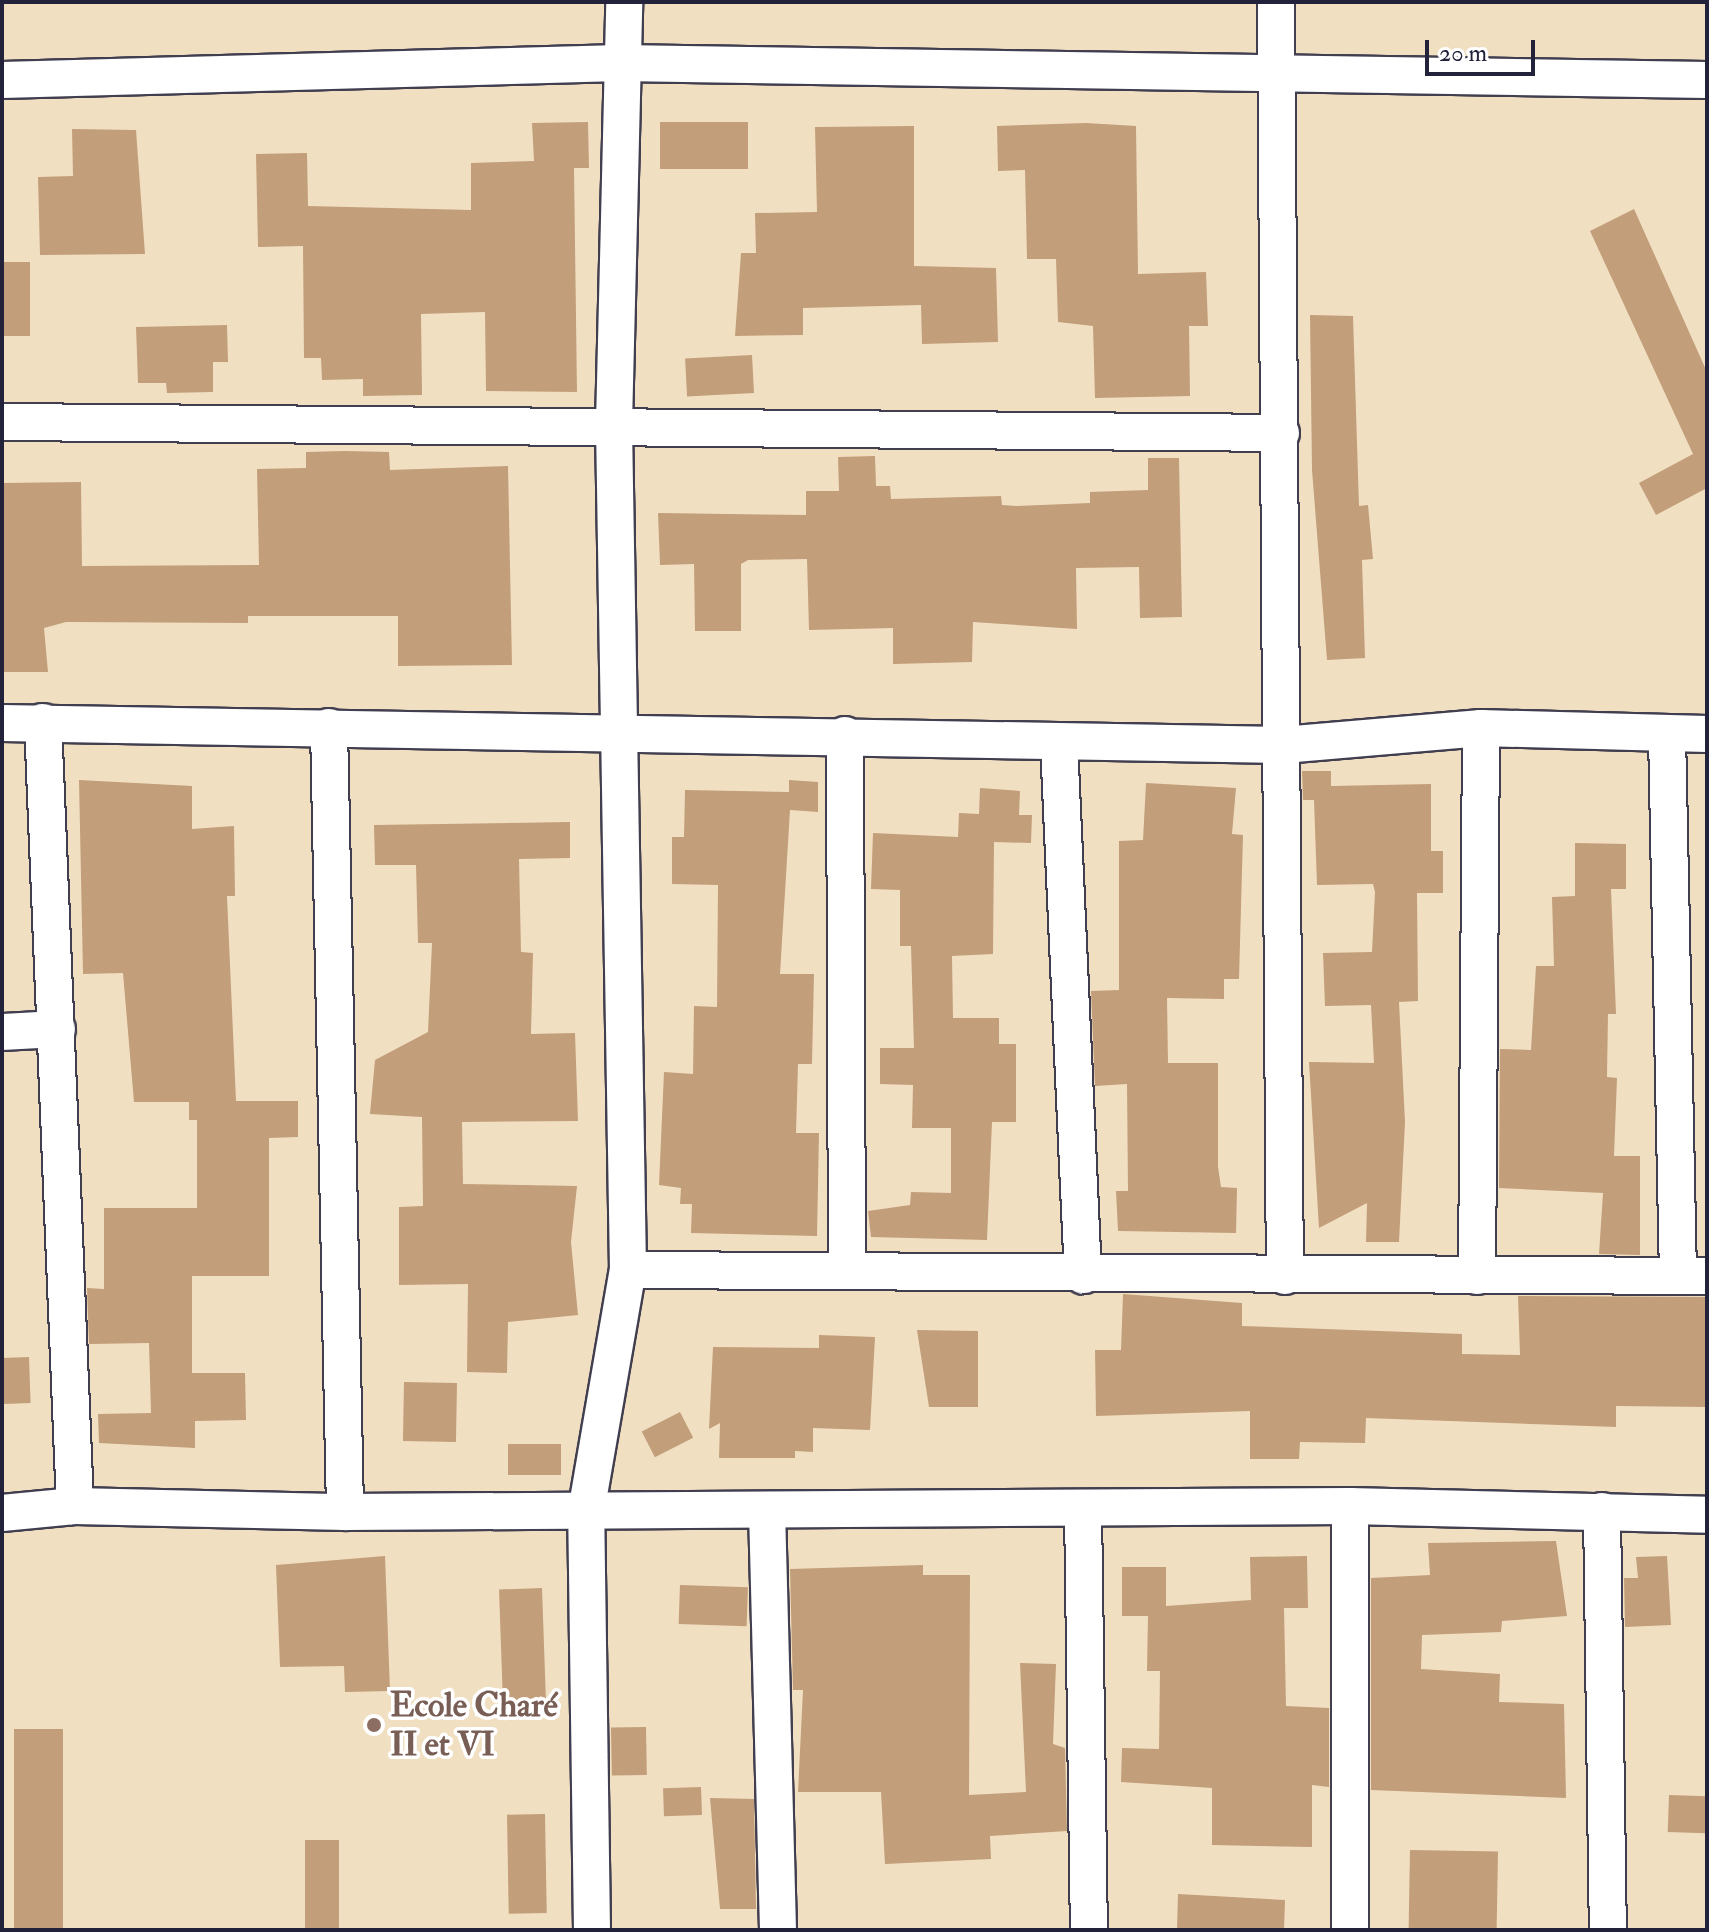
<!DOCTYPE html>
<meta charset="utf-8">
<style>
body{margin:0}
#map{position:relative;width:1709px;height:1932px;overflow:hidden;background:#f1dfc2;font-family:"IM FELL Double Pica",serif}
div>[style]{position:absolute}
.building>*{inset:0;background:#c29e7a;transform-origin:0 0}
.roads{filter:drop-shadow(2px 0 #413e4f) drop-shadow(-2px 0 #413e4f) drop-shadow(0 2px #413e4f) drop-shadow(0 -2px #413e4f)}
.street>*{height:36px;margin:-18px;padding:0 18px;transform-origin:18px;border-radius:18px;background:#fff}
.dots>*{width:22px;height:22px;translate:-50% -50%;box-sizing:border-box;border:4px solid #fff;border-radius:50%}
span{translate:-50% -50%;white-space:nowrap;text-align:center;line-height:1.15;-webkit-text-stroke:7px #fff;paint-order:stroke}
.education-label{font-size:34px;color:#785e54;font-weight:700}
.left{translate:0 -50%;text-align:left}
.frame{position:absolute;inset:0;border:4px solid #22223b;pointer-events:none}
.scale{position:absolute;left:1425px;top:40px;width:110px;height:36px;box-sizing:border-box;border:4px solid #22223b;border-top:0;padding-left:10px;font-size:24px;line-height:28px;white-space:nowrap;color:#22223b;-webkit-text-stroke:6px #fff;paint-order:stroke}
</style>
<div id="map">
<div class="building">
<div style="clip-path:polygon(588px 122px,589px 168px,574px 168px,577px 392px,486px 391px,485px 312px,421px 314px,422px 395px,363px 396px,363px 379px,322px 380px,321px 358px,304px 358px,303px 246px,258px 247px,256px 154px,307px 153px,308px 206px,471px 210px,471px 163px,534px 161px,532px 123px)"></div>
<div style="left:748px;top:122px;width:47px;height:88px;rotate:90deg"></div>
<div style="clip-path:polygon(1086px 123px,1136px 126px,1138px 274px,1206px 272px,1208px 326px,1189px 326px,1190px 396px,1095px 398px,1093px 326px,1058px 322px,1056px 259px,1027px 259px,1025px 170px,998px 171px,997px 126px)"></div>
<div style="clip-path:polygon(914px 126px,914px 266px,996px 268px,998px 342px,922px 344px,921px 305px,803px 308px,803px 335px,735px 336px,741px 253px,756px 253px,755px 213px,817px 212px,815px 127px)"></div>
<div style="clip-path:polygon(72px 129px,136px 130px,145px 254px,40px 255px,38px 177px,73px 176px)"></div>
<div style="clip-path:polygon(1634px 209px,1707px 372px,1707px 488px,1656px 515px,1639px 483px,1693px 454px,1590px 231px)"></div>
<div style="left:2px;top:262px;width:28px;height:74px"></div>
<div style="clip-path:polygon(1310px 315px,1353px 316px,1359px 506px,1368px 505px,1373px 559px,1362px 560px,1365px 658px,1327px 660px,1312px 470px)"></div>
<div style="clip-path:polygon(227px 325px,228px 362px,213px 362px,213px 392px,167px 393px,166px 383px,138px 383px,136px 327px)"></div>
<div style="left:752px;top:355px;width:38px;height:67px;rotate:87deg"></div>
<div style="clip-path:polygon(345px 451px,389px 452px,390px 470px,508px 466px,512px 665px,398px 666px,398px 616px,248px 616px,248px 623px,66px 622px,44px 628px,48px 672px,2px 672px,2px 483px,81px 482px,82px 566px,259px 565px,257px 469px,306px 468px,306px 452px)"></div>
<div style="clip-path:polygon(875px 456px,876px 486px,890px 486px,891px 499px,1001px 496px,1002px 505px,1017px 506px,1090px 503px,1090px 492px,1148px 490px,1148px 458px,1179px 458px,1182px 617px,1140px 618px,1139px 567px,1076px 568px,1077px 629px,973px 622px,972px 662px,893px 664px,893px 628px,809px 630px,807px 559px,748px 560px,741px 564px,741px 631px,695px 631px,694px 564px,660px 565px,658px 513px,806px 515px,806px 491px,839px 491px,838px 457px)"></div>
<div style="clip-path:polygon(1302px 771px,1331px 771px,1331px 786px,1431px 784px,1431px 851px,1443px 851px,1443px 893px,1417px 893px,1418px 1001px,1399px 1002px,1405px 1122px,1399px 1242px,1366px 1242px,1367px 1203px,1319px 1228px,1309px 1062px,1374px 1063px,1371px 1005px,1325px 1006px,1323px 953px,1372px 952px,1375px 892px,1373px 884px,1317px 885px,1314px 800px,1303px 800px)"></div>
<div style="clip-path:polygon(79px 780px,192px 786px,192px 829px,234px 826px,235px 896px,227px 896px,236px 1101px,298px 1101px,298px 1137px,269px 1138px,269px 1276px,192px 1276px,192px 1373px,245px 1373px,246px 1420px,195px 1421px,195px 1448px,99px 1443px,98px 1414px,151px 1413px,149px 1343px,89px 1344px,87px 1288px,104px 1289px,104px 1208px,197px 1208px,197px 1120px,189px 1120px,189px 1102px,134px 1102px,123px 973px,83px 974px)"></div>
<div style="clip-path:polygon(789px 780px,818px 782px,818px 812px,790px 810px,780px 974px,814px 974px,812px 1064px,798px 1064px,796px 1133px,819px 1133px,817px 1236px,691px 1233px,692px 1204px,680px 1204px,681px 1188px,659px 1185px,664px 1072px,693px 1074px,694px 1006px,717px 1007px,718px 885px,672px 884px,672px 837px,684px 837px,685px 790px,789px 792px)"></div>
<div style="clip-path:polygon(1146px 783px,1236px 788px,1232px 834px,1243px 835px,1239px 979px,1224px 979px,1224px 999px,1167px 998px,1168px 1063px,1218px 1063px,1218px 1167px,1221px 1187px,1237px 1188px,1236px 1233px,1118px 1231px,1116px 1191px,1128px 1191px,1127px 1084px,1095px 1086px,1091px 991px,1119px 990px,1119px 841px,1143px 840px)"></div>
<div style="clip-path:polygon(980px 788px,1020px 791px,1019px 815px,1032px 815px,1031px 843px,994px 842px,993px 954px,952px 956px,953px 1018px,999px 1018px,999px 1044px,1016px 1044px,1016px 1122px,992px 1122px,987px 1240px,871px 1237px,868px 1211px,910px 1205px,911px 1192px,951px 1193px,951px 1128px,912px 1128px,913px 1085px,880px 1084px,880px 1048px,914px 1048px,911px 946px,900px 946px,900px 890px,871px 889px,873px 833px,958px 837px,959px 813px,979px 814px)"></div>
<div style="clip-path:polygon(570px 822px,570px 858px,519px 859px,521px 952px,533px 953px,531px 1034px,575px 1033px,578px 1121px,462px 1122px,463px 1184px,577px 1186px,571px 1242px,578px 1315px,508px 1322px,507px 1373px,467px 1372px,468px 1284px,399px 1285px,399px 1207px,423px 1206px,422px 1117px,370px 1114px,375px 1060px,428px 1032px,432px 943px,418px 943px,416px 865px,375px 865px,374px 825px)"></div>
<div style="clip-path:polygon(1575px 843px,1626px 844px,1626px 889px,1611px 889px,1616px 1014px,1608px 1014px,1607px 1077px,1617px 1078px,1614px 1156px,1640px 1156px,1640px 1255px,1599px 1254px,1603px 1193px,1499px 1188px,1500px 1049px,1531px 1050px,1536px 966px,1554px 966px,1552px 897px,1575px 896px)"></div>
<div style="clip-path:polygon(1123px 1294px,1242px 1303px,1242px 1326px,1462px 1334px,1462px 1354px,1520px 1355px,1518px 1296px,1707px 1297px,1707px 1407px,1616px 1406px,1616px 1427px,1366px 1418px,1365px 1443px,1300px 1442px,1299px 1459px,1250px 1459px,1250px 1411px,1096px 1416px,1095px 1350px,1121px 1350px)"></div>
<div style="clip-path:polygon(917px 1330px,978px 1331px,978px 1407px,929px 1407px)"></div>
<div style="clip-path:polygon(819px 1335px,875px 1337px,870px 1430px,813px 1428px,813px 1452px,795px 1451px,795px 1458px,719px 1458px,720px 1423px,709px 1429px,713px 1347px,819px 1348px)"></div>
<div style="left:29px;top:1357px;width:46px;height:27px;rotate:88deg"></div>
<div style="left:404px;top:1382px;width:53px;height:59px;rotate:1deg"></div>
<div style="left:680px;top:1412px;width:29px;height:43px;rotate:63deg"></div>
<div style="left:508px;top:1444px;width:53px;height:31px"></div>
<div style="clip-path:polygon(1556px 1541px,1567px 1616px,1502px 1621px,1501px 1632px,1422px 1635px,1421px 1669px,1500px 1674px,1499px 1702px,1564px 1704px,1566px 1798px,1371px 1790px,1371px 1578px,1430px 1575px,1428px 1543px)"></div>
<div style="clip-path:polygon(385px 1556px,390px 1691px,345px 1692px,344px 1666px,280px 1667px,276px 1565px)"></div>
<div style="clip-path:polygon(1307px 1556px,1308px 1608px,1284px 1608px,1286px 1706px,1329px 1708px,1329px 1787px,1312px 1785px,1312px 1847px,1212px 1845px,1212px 1788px,1121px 1782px,1122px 1748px,1159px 1749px,1160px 1671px,1147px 1671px,1148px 1616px,1122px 1616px,1122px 1567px,1166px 1567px,1166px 1606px,1251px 1600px,1250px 1557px)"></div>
<div style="clip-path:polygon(1667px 1556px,1671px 1625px,1625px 1627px,1624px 1578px,1638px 1578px,1636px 1557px)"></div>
<div style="clip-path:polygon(923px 1565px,923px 1575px,970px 1575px,969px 1795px,1026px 1792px,1020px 1663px,1056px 1664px,1053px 1744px,1065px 1748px,1067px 1831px,990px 1836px,991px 1859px,885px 1864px,881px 1792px,798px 1792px,803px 1690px,793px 1690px,790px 1569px)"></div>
<div style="left:680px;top:1585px;width:68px;height:39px;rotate:2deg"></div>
<div style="left:542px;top:1588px;width:123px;height:43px;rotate:88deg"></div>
<div style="left:646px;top:1727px;width:48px;height:35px;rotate:89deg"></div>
<div style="left:14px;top:1729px;width:49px;height:201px"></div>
<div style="left:701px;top:1787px;width:28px;height:38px;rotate:88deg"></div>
<div style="left:1669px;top:1795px;width:38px;height:37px;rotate:2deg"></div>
<div style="clip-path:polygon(710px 1798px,754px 1799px,756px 1909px,720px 1909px)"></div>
<div style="left:545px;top:1814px;width:99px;height:38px;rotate:89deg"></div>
<div style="left:339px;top:1840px;width:90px;height:34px;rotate:90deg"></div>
<div style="left:1410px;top:1850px;width:88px;height:80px;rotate:1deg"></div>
<div style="clip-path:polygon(1178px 1894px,1285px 1900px,1284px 1930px,1177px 1930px)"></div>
</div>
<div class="roads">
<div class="street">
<div style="left:1276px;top:2px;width:1274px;rotate:89.6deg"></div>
<div style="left:2px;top:80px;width:618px;rotate:-1.58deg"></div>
<div style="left:620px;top:63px;width:1087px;rotate:0.9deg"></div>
<div style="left:2px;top:422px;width:1279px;rotate:0.49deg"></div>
<div style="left:43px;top:722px;width:785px;rotate:87.66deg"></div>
<div style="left:2px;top:723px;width:1281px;rotate:0.98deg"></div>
<div style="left:1283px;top:745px;width:199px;rotate:-4.9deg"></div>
<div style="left:1481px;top:728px;width:226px;rotate:1.5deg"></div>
<div style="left:329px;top:727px;width:785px;rotate:88.83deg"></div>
<div style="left:1667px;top:733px;width:542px;rotate:88.84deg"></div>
<div style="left:845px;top:735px;width:536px;rotate:89.79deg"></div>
<div style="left:1059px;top:743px;width:533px;rotate:87.42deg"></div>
<div style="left:2px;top:1032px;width:55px;rotate:-3.1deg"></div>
<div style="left:628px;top:1270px;width:1079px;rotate:0.32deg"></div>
<div style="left:1477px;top:1276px;width:548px;rotate:-89.58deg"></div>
<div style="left:1350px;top:1506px;width:424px;rotate:90deg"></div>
<div style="left:1083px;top:1508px;width:422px;rotate:89.2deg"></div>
<div style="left:767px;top:1510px;width:420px;rotate:88.5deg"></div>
<div style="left:1602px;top:1511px;width:419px;rotate:89.2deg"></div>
<div style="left:2px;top:1513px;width:73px;rotate:-5.5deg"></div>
<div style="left:75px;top:1506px;width:270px;rotate:1.3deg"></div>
<div style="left:345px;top:1512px;width:1005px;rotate:-0.34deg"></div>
<div style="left:1350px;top:1506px;width:357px;rotate:1.4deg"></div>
<div style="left:592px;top:1930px;width:418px;rotate:-90.8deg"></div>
<div style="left:586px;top:1512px;width:246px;rotate:-80.2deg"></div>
<div style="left:628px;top:1270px;width:846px;rotate:-90.95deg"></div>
<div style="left:614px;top:424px;width:422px;rotate:-88.6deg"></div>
</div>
</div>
<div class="dots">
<div style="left:374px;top:1725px;background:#8d6e63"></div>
</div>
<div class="education-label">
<span class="left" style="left:390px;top:1725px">Ecole Charé<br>II et VI</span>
</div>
<div class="frame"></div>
<div class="scale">20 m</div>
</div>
